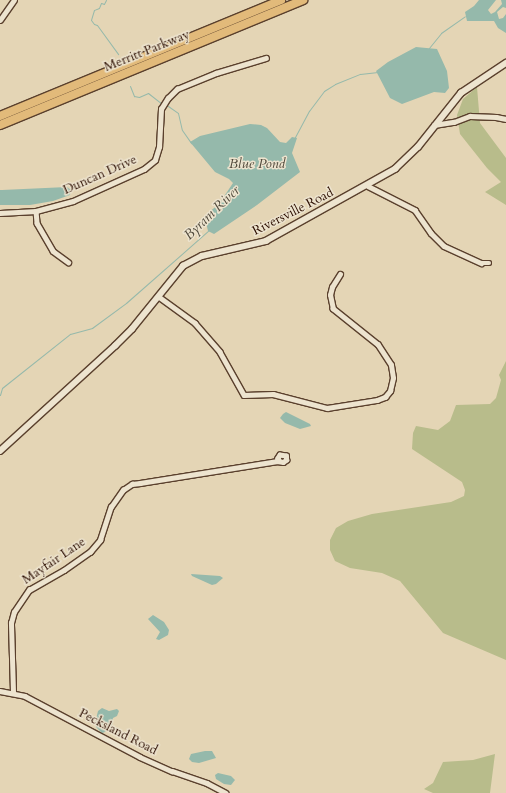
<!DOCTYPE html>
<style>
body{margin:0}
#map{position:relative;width:506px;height:793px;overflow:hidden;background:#e4d5b5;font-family:Cardo,serif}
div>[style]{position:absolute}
.green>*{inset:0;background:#b8bc8b}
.water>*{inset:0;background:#95b9ab}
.stream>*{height:1px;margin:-0.5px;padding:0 0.5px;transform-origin:0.5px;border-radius:0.5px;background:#95b9ab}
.roads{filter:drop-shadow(1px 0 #5a402d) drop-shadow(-1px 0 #5a402d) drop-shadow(0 1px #5a402d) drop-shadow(0 -1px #5a402d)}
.minor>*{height:4.5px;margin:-2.25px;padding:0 2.25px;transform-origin:2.25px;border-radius:2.25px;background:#ede4cf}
.tertiary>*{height:5.5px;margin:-2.75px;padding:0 2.75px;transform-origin:2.75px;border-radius:2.75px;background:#ede4cf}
.motorway>*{height:8px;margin:-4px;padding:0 4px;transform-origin:4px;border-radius:4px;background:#e2ba7a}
span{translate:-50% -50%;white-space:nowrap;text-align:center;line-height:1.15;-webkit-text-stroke:3px #ede4cf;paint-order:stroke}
.street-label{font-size:13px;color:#2c0e00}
.water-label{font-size:14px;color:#514a3c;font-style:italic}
</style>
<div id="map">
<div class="green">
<div style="clip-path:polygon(477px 87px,480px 123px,506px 158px,506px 205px,485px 192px,501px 182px,487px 168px,460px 134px,457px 115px,463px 99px)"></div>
<div style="clip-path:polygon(506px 361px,506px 660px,443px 633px,400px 581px,382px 573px,350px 568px,335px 561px,330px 550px,330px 540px,336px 528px,348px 521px,372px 514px,451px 502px,464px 496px,465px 490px,462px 482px,412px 449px,413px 433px,416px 426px,438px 430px,450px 421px,456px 405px,490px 404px,496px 398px,501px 380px,499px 375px)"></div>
<div style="clip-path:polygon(495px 754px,490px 793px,433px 793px,424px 789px,433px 783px,443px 762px,473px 760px)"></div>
</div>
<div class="water">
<div style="clip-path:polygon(479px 0,496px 0,488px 10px,491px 14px,495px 12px,502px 4px,501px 0,506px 0,506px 8px,503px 7px,497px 12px,499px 19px,503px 18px,506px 14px,506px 33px,498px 28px,494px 21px,467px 21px,465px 12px,474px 6px)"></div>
<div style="clip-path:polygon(416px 47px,437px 49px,447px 71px,449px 88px,445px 93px,434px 92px,402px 104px,390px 98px,376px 71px,388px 62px)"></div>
<div style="clip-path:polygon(250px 124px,261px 125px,267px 128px,280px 142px,286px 143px,292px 137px,297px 138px,292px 153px,300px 172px,257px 205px,214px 234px,208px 231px,206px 222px,208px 213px,219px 204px,233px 183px,229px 179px,215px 172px,190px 142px,200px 136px)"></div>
<div style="clip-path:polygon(67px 187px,71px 190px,70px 195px,53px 201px,30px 205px,0 205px,0 190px,2px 190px)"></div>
<div style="clip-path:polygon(286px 412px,310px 424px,311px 426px,300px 429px,285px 423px,280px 418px,283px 414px)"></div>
<div style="clip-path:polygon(191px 574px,220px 576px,223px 578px,216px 584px,212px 585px,192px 576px)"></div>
<div style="clip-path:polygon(153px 615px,164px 622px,169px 630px,168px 635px,159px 640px,156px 639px,160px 632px,148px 619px)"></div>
<div style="clip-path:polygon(102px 708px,109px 711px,117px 709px,119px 711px,117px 716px,113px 718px,112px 725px,105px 732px,102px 733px,96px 727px,95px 723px,98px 711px)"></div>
<div style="clip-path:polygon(205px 751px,212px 751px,216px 758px,199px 763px,192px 762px,189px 759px,191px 754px)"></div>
<div style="clip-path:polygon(218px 773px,231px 776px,235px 780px,231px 785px,224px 784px,216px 779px,215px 775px)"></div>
</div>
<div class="stream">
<div style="left:106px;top:0;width:4px;rotate:117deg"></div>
<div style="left:104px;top:4px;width:3px;rotate:-162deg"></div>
<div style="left:101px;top:3px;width:5px;rotate:112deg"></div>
<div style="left:99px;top:8px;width:5px;rotate:158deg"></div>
<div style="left:94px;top:10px;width:10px;rotate:107deg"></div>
<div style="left:91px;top:20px;width:5px;rotate:53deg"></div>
<div style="left:94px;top:24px;width:3px;rotate:18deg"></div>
<div style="left:97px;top:25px;width:36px;rotate:54deg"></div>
<div style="left:429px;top:48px;width:19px;rotate:-51deg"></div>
<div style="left:441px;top:33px;width:29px;rotate:-35deg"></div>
<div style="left:130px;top:86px;width:11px;rotate:68deg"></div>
<div style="left:134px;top:96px;width:5px;rotate:11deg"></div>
<div style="left:139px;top:97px;width:10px;rotate:-24deg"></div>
<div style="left:148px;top:93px;width:16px;rotate:38deg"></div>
<div style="left:168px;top:106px;width:12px;rotate:35deg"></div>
<div style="left:178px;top:113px;width:17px;rotate:77deg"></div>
<div style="left:182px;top:130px;width:16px;rotate:55deg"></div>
<div style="left:294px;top:139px;width:32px;rotate:-62deg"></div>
<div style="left:309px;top:111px;width:25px;rotate:-53deg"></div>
<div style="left:324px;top:91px;width:13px;rotate:-32deg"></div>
<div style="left:335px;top:84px;width:27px;rotate:-22deg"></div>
<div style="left:360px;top:74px;width:18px;rotate:-6deg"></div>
<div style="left:0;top:395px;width:7px;rotate:-74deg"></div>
<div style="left:2px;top:388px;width:87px;rotate:-38.5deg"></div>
<div style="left:70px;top:334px;width:23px;rotate:-15deg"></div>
<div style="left:92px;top:328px;width:42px;rotate:-36.3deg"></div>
<div style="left:126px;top:303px;width:111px;rotate:-41.3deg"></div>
</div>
<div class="roads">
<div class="minor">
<div style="left:0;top:20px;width:24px;rotate:-55deg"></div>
<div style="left:434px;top:125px;width:20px;rotate:-9deg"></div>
<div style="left:454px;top:122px;width:17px;rotate:-21deg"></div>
<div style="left:470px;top:116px;width:26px;rotate:2deg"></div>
<div style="left:496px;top:117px;width:10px;rotate:11deg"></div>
<div style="left:368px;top:186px;width:53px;rotate:27.1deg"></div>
<div style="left:415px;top:210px;width:28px;rotate:55deg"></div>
<div style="left:431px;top:233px;width:18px;rotate:45deg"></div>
<div style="left:444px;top:246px;width:41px;rotate:24.7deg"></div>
<div style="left:481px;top:263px;width:8px"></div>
<div style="left:36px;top:211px;width:12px;rotate:85deg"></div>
<div style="left:37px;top:223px;width:32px;rotate:60deg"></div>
<div style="left:53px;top:251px;width:19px;rotate:36deg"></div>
<div style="left:0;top:213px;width:36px;rotate:-3deg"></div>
<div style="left:36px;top:211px;width:38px;rotate:-15deg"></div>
<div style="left:73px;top:201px;width:78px;rotate:-24.3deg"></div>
<div style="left:144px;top:169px;width:14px;rotate:-39deg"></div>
<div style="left:155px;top:160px;width:14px;rotate:-73deg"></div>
<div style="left:159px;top:147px;width:38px;rotate:-87deg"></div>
<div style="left:161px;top:109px;width:13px;rotate:-58deg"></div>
<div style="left:168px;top:98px;width:13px;rotate:-45deg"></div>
<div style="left:177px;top:89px;width:42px;rotate:-22.3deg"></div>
<div style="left:216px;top:73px;width:52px;rotate:-16.7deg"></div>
<div style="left:158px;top:296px;width:46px;rotate:36.1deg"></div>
<div style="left:195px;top:323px;width:38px;rotate:49deg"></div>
<div style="left:220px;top:352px;width:49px;rotate:60.8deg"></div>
<div style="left:244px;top:395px;width:29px;rotate:-2deg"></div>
<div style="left:273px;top:394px;width:56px;rotate:14.5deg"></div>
<div style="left:327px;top:408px;width:51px;rotate:-9.1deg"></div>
<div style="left:377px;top:400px;width:9px;rotate:-21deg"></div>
<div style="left:385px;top:397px;width:8px;rotate:-50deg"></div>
<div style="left:390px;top:391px;width:13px;rotate:-77deg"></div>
<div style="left:393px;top:378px;width:13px;rotate:-99deg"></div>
<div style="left:391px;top:365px;width:24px;rotate:-123deg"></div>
<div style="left:378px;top:345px;width:58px;rotate:-141.3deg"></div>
<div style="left:333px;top:309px;width:14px;rotate:-102deg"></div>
<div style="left:330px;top:295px;width:8px;rotate:-76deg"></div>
<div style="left:332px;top:287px;width:15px;rotate:-58deg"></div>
<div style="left:0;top:691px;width:25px;rotate:11deg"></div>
<div style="left:25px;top:696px;width:130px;rotate:27.9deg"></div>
<div style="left:140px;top:757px;width:35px;rotate:24deg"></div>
<div style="left:172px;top:771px;width:37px;rotate:19deg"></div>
<div style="left:207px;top:783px;width:21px;rotate:28deg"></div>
<div style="left:13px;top:692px;width:69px;rotate:-91.7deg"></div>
<div style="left:11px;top:623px;width:11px;rotate:-75deg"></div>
<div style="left:14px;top:612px;width:27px;rotate:-56deg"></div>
<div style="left:29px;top:590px;width:40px;rotate:-29.7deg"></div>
<div style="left:64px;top:570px;width:32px;rotate:-35deg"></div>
<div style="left:90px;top:552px;width:16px;rotate:-50deg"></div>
<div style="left:100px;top:540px;width:35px;rotate:-72deg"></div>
<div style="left:111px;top:507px;width:21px;rotate:-55deg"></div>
<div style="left:123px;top:490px;width:11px;rotate:-34deg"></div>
<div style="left:132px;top:484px;width:8px;rotate:-7deg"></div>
<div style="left:140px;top:483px;width:139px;rotate:-9.1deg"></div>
<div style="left:277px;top:461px;width:6px;rotate:9deg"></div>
<div style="left:283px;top:462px;width:4px;rotate:-34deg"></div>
<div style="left:286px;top:460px;width:4px;rotate:-90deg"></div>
<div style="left:286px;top:456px;width:6px;rotate:-171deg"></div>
<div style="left:280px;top:455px;width:4px;rotate:124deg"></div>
<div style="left:278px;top:458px;width:2px;rotate:63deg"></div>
</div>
<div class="tertiary">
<div style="left:0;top:451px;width:156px;rotate:-42.4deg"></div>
<div style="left:115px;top:346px;width:24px;rotate:-45deg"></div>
<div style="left:132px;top:329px;width:81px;rotate:-51deg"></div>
<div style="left:183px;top:266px;width:21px;rotate:-28deg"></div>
<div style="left:202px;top:256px;width:66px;rotate:-13.2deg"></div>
<div style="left:266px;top:241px;width:148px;rotate:-29.2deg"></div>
<div style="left:395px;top:169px;width:32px;rotate:-44deg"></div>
<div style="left:418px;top:147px;width:69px;rotate:-51.5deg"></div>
<div style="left:461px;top:93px;width:54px;rotate:-33.7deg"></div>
</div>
<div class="motorway">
<div style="left:0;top:116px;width:304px;rotate:-22.4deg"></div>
<div style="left:0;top:125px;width:328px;rotate:-22.4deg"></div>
</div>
</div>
<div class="street-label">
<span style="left:147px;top:51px;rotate:-22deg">Merritt Parkway</span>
<span style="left:100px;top:175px;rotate:-24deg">Duncan Drive</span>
<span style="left:293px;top:212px;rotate:-27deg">Riversville Road</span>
<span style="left:54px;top:561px;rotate:-34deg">Mayfair Lane</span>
<span style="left:118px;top:732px;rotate:27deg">Pecksland Road</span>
</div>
<div class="water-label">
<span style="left:257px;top:164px">Blue Pond</span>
<span style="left:212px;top:213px;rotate:-44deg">Byram River</span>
</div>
</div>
